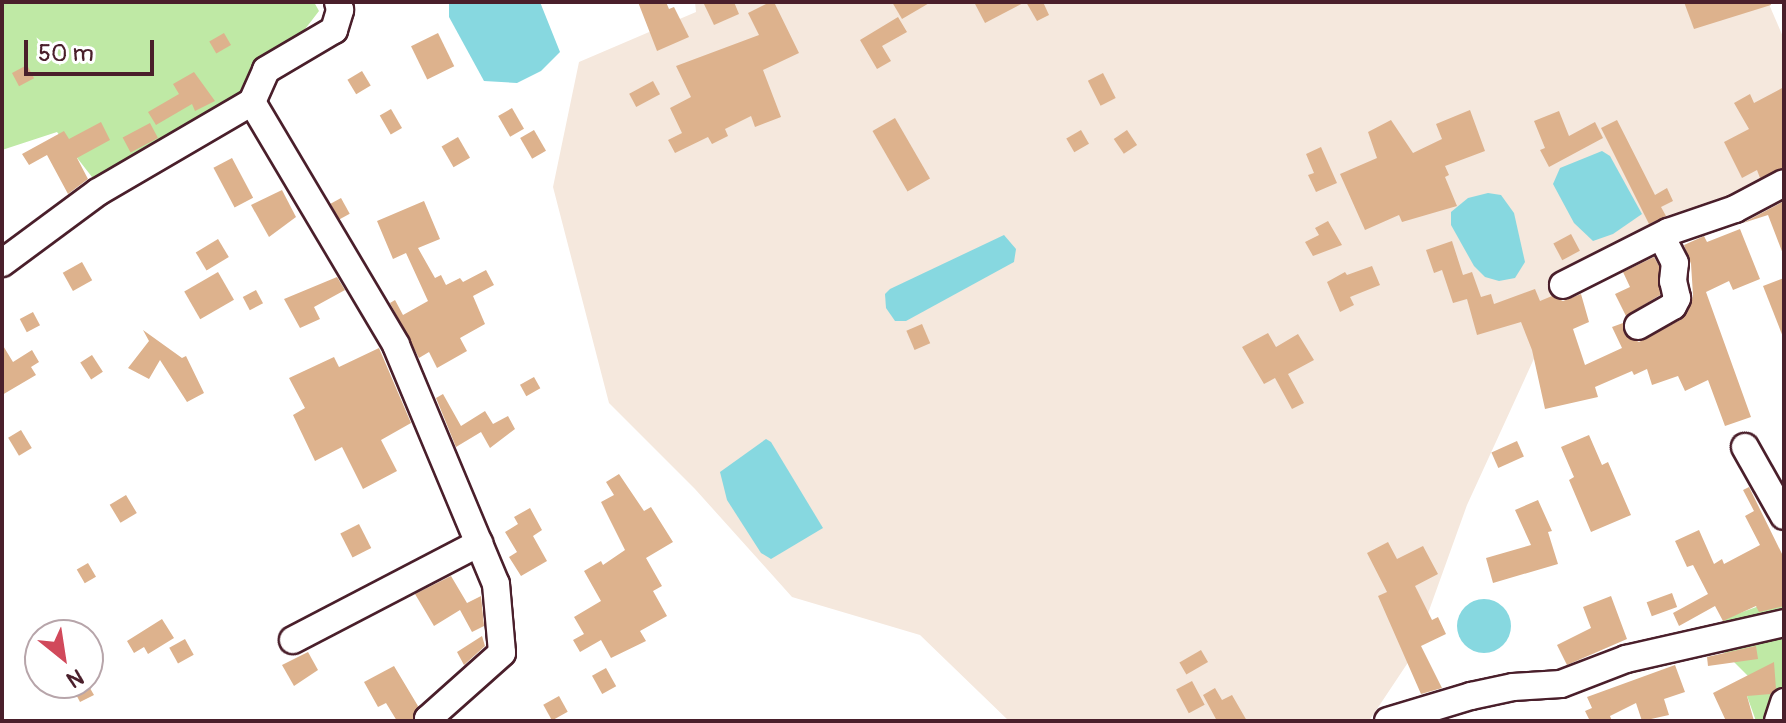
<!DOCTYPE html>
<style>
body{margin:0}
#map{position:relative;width:1786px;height:723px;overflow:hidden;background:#fff;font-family:Pangolin,sans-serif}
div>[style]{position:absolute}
.built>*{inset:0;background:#f5e8dd}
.green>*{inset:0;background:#bfe9a5}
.water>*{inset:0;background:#87d8e0}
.round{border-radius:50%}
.building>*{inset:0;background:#ddb28d;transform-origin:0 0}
.roads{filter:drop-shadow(2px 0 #4a1f2b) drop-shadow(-2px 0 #4a1f2b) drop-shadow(0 2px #4a1f2b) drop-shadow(0 -2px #4a1f2b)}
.minor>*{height:26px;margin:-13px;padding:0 13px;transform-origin:13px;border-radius:13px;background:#fff}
span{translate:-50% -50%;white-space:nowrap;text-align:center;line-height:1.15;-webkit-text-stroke:6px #fff;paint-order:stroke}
.frame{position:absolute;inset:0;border:4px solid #4a1f2b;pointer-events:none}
.north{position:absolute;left:24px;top:619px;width:80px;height:80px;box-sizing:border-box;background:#fff;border:2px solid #b7a5aa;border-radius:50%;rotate:150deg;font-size:22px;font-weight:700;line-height:32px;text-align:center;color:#4a1f2b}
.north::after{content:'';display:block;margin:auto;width:28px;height:36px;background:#d1495b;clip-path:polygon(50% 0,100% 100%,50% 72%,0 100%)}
.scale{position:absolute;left:24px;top:40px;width:130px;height:36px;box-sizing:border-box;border:4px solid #4a1f2b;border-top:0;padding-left:10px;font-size:24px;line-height:28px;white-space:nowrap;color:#4a1f2b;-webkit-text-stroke:6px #fff;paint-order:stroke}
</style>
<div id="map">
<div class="built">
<div style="clip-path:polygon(695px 2px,1768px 2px,1784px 39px,1784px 181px,1565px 291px,1467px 505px,1413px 655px,1369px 721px,1009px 721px,920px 635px,792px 597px,695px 489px,609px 403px,553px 187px,579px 62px,696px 12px)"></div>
</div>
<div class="green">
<div style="clip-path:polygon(2px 2px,314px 2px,319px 11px,248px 103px,99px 186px,57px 132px,2px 150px)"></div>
<div style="clip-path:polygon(1784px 597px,1784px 721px,1756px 721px,1747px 696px,1748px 676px,1724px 652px,1723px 619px)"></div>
</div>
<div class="water">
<div style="clip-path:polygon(449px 2px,540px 2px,560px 52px,541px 71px,517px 83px,484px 81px,449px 17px)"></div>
<div style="clip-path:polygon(1602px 151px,1610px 156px,1642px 214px,1613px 234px,1593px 241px,1574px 223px,1553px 184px,1560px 168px)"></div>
<div style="clip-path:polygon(1488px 193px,1501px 195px,1514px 213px,1525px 262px,1515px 278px,1499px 281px,1485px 277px,1474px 266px,1451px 225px,1451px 212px,1468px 198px)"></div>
<div style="clip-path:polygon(1004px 235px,1016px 249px,1014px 262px,906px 321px,895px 321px,886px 308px,885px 294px,890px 289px)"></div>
<div style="clip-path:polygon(766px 439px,771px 442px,823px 528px,771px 559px,761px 553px,727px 500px,720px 472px)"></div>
<div class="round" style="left:1457px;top:599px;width:54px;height:54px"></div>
</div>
<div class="building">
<div style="clip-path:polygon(638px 2px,666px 2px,669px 9px,674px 7px,689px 37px,657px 51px)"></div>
<div style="clip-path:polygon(703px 2px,734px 2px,739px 14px,714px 25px)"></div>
<div style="clip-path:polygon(770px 2px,774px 2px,799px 53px,763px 70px,781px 117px,755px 127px,751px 116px,725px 129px,728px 136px,712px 144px,708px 137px,675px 153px,668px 140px,682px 133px,670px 108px,691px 97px,676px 66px,759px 35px,748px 13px)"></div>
<div style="clip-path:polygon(892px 2px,931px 2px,902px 19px)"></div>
<div style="clip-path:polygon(974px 2px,1025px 2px,985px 23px)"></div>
<div style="clip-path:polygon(1026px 2px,1043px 2px,1049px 15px,1037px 21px)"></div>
<div style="clip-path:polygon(1684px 2px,1770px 2px,1771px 5px,1694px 29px)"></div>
<div style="clip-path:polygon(898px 17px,907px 32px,882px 46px,891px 61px,877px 69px,860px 40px)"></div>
<div style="left:224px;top:33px;width:14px;height:17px;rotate:60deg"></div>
<div style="left:438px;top:33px;width:37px;height:30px;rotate:64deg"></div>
<div style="left:27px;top:65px;width:15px;height:17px;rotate:62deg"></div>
<div style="left:362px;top:71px;width:17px;height:17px;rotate:59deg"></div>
<div style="clip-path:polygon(194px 72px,215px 101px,195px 111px,192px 104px,156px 125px,148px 112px,179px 94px,173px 84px)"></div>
<div style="left:1103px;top:73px;width:28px;height:17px;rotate:63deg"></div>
<div style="left:653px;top:81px;width:15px;height:27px;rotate:62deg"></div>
<div style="clip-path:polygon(1784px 87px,1784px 167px,1760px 178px,1757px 170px,1742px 178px,1724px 142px,1749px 129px,1734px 103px,1750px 94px,1754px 103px)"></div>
<div style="left:512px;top:108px;width:24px;height:16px;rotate:60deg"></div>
<div style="left:391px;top:109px;width:22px;height:13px;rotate:60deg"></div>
<div style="clip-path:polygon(1470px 110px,1485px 151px,1445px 166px,1449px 175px,1445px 177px,1457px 206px,1402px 222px,1399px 215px,1365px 230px,1340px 174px,1377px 158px,1368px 132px,1391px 120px,1413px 153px,1442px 139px,1436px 124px)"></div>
<div style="clip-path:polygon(1559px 111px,1569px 136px,1595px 122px,1603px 138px,1549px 167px,1540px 150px,1545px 148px,1534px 121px)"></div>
<div style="left:895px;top:118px;width:70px;height:26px;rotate:60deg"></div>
<div style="clip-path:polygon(1617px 120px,1655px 195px,1667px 188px,1673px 201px,1661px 207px,1666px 216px,1649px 224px,1601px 128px)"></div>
<div style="clip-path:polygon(101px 122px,110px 140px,77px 158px,88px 179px,68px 194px,47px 155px,29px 165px,22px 154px,64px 131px,69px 139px)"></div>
<div style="left:150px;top:123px;width:17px;height:31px;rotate:62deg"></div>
<div style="left:534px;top:130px;width:24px;height:16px;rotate:60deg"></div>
<div style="left:1081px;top:130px;width:16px;height:17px;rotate:60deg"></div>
<div style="left:1127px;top:130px;width:18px;height:16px;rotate:56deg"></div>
<div style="left:458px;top:137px;width:24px;height:19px;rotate:60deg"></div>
<div style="clip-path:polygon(1321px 147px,1337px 183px,1316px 192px,1308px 175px,1314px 173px,1306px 154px)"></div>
<div style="left:232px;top:158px;width:45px;height:21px;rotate:62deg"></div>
<div style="clip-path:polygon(282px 190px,296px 217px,269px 237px,251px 205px)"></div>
<div style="left:341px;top:198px;width:18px;height:12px;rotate:61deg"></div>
<div style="clip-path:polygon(424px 201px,440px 239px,418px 248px,435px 278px,441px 275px,446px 285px,460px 278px,463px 282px,486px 270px,494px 285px,473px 296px,485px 324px,460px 338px,467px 351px,437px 368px,429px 352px,419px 358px,390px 303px,395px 300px,403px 315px,428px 301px,406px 253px,393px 259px,377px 221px)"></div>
<div style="clip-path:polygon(1784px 201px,1784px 254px,1783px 254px,1768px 215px,1743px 223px)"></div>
<div style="clip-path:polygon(1328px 221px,1342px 245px,1313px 256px,1305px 242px,1319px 235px,1315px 228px)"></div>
<div style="clip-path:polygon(1740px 229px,1760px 279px,1733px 290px,1729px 281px,1706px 292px,1751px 417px,1725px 426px,1708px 380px,1685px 391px,1678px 376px,1652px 385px,1647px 369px,1634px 375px,1632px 371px,1595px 387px,1598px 397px,1545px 409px,1532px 350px,1521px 322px,1477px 335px,1467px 299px,1453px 303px,1442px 270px,1434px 273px,1426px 250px,1452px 241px,1463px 275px,1472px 272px,1481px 297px,1491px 294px,1494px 304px,1535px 289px,1540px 301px,1552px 296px,1563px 301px,1581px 294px,1589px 322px,1573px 329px,1585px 365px,1622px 348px,1612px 327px,1623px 323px,1625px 335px,1639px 342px,1682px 319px,1691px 305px,1693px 295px,1691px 264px,1684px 245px,1704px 236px,1707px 242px)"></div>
<div style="left:1571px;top:234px;width:19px;height:20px;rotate:62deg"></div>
<div style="left:218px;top:239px;width:21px;height:26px;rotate:59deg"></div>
<div style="clip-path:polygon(1654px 257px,1659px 266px,1660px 295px,1626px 316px,1615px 294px,1630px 287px,1623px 272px)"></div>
<div style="left:82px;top:262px;width:21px;height:22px;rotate:61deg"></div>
<div style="clip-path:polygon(1372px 266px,1380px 285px,1350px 297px,1354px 305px,1340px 312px,1327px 282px,1345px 272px,1347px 275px)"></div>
<div style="left:218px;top:272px;width:32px;height:39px;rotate:60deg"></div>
<div style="clip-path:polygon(337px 277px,345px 290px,314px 307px,320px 319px,300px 328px,284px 299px)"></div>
<div style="clip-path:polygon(1784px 278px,1784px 336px,1783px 337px,1763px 286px)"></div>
<div style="left:256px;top:290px;width:15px;height:15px;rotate:62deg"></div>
<div style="left:33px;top:312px;width:15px;height:15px;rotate:62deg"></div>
<div style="left:922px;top:324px;width:21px;height:17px;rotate:67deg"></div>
<div style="clip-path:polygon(143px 330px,182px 358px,186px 356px,204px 393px,187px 402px,160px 360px,149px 379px,128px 368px,149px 341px)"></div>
<div style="clip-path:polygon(1268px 333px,1276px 347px,1298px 334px,1314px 360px,1288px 374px,1304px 403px,1292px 409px,1275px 378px,1264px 384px,1242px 347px)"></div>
<div style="clip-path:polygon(2px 344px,13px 362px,32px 350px,39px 362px,31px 367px,36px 375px,2px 395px)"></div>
<div style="clip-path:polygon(379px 348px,411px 423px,381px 440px,397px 471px,363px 489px,342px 447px,315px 461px,293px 415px,305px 408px,289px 378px,334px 357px,339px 367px)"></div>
<div style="left:92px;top:355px;width:20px;height:14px;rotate:57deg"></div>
<div style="left:534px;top:377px;width:13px;height:16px;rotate:61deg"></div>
<div style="clip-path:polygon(443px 394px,461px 426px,485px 411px,493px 424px,508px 416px,515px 429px,490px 448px,481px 432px,456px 447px,436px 398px)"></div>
<div style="left:21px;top:430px;width:21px;height:15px;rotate:59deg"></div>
<div style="clip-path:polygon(1589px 435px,1602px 465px,1608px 462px,1631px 515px,1591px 532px,1569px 480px,1574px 477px,1561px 447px)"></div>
<div style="left:1517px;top:441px;width:17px;height:28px;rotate:66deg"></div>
<div style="clip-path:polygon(619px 474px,644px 511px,651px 507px,673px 542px,646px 558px,662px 586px,653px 591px,667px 616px,640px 631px,646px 641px,611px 658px,601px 640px,580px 652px,573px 640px,584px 634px,574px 617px,601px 601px,584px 571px,601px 561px,603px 565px,625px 550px,601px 502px,614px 495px,606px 482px)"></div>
<div style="clip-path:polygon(1749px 487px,1784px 558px,1784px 606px,1759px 612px,1756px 606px,1723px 621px,1715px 606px,1679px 626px,1673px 613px,1708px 594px,1693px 565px,1687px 567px,1675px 541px,1699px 530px,1714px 564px,1722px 559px,1724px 564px,1760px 545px,1745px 516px,1754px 511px,1743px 490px)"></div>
<div style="left:126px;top:495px;width:21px;height:19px;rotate:59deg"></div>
<div style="clip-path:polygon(1538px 500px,1552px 531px,1548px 532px,1558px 564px,1493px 583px,1486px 558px,1531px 545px,1515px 510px)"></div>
<div style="clip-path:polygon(530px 508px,542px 530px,533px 536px,547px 561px,521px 576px,509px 557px,517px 552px,505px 532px,518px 524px,514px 517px)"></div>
<div style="left:359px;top:524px;width:27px;height:21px;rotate:63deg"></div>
<div style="clip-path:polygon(1388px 542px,1397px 559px,1423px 546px,1438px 574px,1415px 586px,1432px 620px,1438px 617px,1446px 634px,1421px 646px,1442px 688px,1421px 694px,1378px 596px,1387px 592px,1367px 553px)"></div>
<div style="left:88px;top:563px;width:16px;height:13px;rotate:60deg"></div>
<div style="clip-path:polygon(451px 576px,467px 603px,481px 596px,484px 626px,472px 632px,460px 610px,434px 626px,415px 594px)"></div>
<div style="left:1672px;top:593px;width:15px;height:27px;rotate:70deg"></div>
<div style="clip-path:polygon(1611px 596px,1627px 639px,1567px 665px,1557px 645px,1591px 628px,1583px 607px)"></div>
<div style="clip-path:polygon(162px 619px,174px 638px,148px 654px,144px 647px,134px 653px,127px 641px)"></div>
<div style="clip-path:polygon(482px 636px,485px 646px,464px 665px,457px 652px)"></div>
<div style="left:185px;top:639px;width:18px;height:18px;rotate:61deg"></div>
<div style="clip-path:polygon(1756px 646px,1758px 659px,1708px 666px,1707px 657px)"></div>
<div style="left:1201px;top:650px;width:14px;height:25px;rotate:60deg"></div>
<div style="clip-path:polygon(308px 652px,318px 670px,294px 686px,282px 665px)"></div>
<div style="clip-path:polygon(1774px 662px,1776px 689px,1771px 694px,1747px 696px,1754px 721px,1726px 721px,1713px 693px)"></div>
<div style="clip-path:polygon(1675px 665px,1685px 692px,1664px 699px,1669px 715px,1642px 721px,1636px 703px,1610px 716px,1612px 721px,1590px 721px,1585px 711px,1592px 708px,1587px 697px)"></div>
<div style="clip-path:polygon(394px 666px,418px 706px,412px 721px,397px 721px,386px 703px,378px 707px,364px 682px)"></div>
<div style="left:606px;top:668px;width:21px;height:16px;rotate:61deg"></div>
<div style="left:1192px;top:681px;width:27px;height:18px;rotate:62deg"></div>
<div style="clip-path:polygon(70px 683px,87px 683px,94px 695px,80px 702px)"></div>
<div style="clip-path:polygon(1215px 688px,1222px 700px,1232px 695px,1247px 721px,1217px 721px,1203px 695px)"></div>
<div style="left:559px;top:696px;width:18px;height:18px;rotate:61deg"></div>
</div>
<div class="roads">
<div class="minor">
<div style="left:252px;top:102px;width:282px;rotate:59.3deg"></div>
<div style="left:396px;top:345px;width:259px;rotate:67.3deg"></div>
<div style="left:496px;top:584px;width:69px;rotate:85deg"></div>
<div style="left:502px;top:653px;width:99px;rotate:138.3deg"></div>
<div style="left:428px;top:719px;width:3px;rotate:45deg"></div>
<div style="left:2px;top:263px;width:119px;rotate:-36.5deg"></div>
<div style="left:98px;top:192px;width:178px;rotate:-30.3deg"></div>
<div style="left:252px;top:102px;width:35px;rotate:-66deg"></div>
<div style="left:266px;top:70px;width:79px;rotate:-30.5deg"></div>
<div style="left:334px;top:30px;width:21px;rotate:-73deg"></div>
<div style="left:340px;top:10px;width:8px;rotate:-104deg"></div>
<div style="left:1563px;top:285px;width:118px;rotate:-26.8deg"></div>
<div style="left:1668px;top:232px;width:71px;rotate:-18.9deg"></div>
<div style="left:1735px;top:209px;width:55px;rotate:-28deg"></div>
<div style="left:1638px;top:326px;width:40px;rotate:-29.7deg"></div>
<div style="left:1673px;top:306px;width:9px;rotate:-63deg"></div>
<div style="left:1677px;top:298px;width:17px;rotate:-103deg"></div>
<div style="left:1673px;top:281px;width:18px;rotate:-84deg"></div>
<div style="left:1675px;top:263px;width:18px;rotate:-117deg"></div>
<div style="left:1745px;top:447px;width:79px;rotate:60.5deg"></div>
<div style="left:293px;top:640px;width:210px;rotate:-27.5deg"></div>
<div style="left:1388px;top:721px;width:87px;rotate:-16.8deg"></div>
<div style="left:1471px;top:696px;width:43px;rotate:-12.1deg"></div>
<div style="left:1513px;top:687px;width:48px;rotate:-3.6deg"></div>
<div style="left:1561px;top:684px;width:70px;rotate:-21deg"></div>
<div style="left:1626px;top:659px;width:162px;rotate:-12.8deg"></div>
<div style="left:1778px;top:721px;width:20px;rotate:-72deg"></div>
</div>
</div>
<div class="frame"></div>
<div class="north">N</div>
<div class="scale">50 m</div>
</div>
